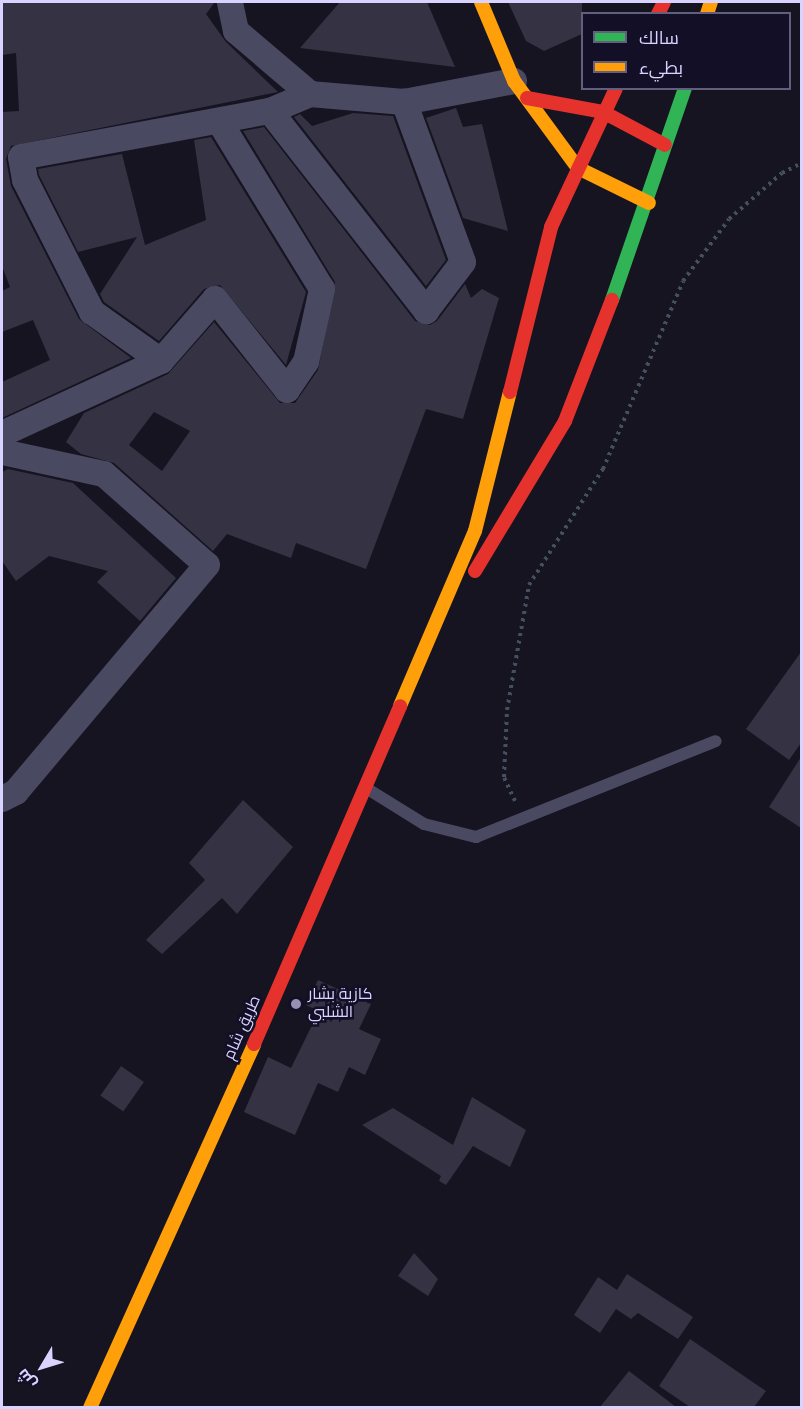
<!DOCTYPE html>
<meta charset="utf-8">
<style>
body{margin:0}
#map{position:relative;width:803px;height:1409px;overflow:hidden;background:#161421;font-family:Overpass,Cairo,sans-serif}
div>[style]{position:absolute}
.building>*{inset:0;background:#343243;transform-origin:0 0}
.path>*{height:4px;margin-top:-2px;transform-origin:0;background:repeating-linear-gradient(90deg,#44505f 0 3px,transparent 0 7.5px)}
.lane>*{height:12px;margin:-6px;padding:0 6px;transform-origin:6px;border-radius:6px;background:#4a4962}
.street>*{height:26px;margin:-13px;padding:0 13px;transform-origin:13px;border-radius:13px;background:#4a4962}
.fast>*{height:14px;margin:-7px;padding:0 7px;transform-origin:7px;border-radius:7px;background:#30b455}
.slow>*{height:14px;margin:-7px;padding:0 7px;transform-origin:7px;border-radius:7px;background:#ff9f0a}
.jam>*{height:14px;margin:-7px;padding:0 7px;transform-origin:7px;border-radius:7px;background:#e5322d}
.dots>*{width:16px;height:16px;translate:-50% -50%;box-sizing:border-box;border:3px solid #130f26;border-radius:50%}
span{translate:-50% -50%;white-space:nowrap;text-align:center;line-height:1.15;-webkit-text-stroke:5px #130f26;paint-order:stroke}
.poi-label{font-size:16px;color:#d9d4ff}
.left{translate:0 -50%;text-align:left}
.street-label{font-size:16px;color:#d9d4ff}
.frame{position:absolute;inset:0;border:3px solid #d9d4ff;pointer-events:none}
.legend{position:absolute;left:581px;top:12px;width:210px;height:78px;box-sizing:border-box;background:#130f26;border:2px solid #625e7d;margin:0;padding:8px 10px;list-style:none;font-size:18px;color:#d9d4ff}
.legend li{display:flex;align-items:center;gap:12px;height:30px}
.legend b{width:30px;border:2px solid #625e7d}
.north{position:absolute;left:12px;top:1337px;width:60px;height:60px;-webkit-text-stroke:4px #130f26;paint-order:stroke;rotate:232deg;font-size:16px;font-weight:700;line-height:24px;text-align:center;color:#d9d4ff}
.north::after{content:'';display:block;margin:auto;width:21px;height:27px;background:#d9d4ff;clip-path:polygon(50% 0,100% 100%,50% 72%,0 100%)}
</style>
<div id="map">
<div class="building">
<div style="clip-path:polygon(2px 2px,215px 2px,206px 14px,226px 42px,278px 92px,11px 146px,6px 159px,11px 186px,79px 319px,131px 358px,2px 418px,2px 382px,50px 360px,33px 320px,2px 332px,2px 291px,10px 287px,2px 266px,2px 112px,19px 111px,16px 53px,2px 55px)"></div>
<div style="clip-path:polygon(340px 2px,427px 2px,455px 67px,300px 48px)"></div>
<div style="clip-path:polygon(508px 2px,582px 2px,582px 34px,544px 51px,526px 41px)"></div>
<div style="clip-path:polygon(456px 108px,463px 127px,482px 124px,508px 231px,463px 218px,426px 118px)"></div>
<div style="clip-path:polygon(353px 113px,393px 116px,446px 260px,426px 286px,294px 117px,300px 114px,312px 126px)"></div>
<div style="clip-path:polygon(evenodd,264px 127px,415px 321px,430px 325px,437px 321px,465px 284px,471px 298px,482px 289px,499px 298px,463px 419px,426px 409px,366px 569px,296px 543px,291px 558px,227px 534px,213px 551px,114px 463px,81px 454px,66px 442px,84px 413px,168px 374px,214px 322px,280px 403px,295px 403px,318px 370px,335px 282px,243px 131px,264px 127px,154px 412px,190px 431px,162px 471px,129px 445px,154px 412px)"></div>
<div style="clip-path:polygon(211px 137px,306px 292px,286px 365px,220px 285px,204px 289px,159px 341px,104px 302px,100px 294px,137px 237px,78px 252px,39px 175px,38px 169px,122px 154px,145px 245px,206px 220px,194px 140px)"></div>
<div style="clip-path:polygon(8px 469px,73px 483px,176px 578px,140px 621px,97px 582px,108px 571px,49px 556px,16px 581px,2px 561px,2px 472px)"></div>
<div style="clip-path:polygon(801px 652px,801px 743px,789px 760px,746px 729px)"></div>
<div style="clip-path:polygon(801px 757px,801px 828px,769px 807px)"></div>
<div style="clip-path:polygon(243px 800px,293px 847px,237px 914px,222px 898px,162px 954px,146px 940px,205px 880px,189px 863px)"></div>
<div style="clip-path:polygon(318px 980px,371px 1004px,359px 1029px,381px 1039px,365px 1075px,349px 1067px,338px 1092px,318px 1083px,295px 1135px,244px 1112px,268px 1057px,291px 1068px,319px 1011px,306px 1005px)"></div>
<div style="left:121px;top:1066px;width:28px;height:36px;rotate:35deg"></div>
<div style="clip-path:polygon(472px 1097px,526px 1130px,510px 1167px,473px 1146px,446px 1185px,439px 1181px,441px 1176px,362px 1125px,393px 1108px,453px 1145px)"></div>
<div style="clip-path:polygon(414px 1253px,438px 1279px,428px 1296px,398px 1276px)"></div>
<div style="clip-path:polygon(627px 1274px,693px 1317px,678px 1339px,638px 1313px,631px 1319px,616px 1309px,600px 1333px,574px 1315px,598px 1277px,617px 1290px)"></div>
<div style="clip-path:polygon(690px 1339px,766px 1391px,754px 1407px,690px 1407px,659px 1386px)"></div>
<div style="clip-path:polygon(629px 1371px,676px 1407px,600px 1407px)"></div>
</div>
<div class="path">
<div style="left:515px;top:801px;width:26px;rotate:-115deg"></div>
<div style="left:504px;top:777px;width:67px;rotate:-87.4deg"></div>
<div style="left:507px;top:710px;width:127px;rotate:-80deg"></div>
<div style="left:529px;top:585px;width:138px;rotate:-57.5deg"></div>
<div style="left:603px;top:469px;width:204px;rotate:-66.9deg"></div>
<div style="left:683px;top:281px;width:77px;rotate:-53.4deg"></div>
<div style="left:729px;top:219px;width:70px;rotate:-41deg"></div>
<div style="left:782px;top:173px;width:22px;rotate:-27deg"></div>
</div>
<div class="lane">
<div style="left:366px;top:788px;width:68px;rotate:31.8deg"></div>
<div style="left:424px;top:824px;width:54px;rotate:14deg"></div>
<div style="left:476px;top:837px;width:258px;rotate:-21.8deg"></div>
</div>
<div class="street">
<div style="left:310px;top:94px;width:94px;rotate:4.9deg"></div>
<div style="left:404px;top:102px;width:112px;rotate:-10.8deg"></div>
<div style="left:270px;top:111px;width:254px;rotate:52deg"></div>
<div style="left:426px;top:311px;width:61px;rotate:-52.9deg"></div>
<div style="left:463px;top:262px;width:171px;rotate:-110.2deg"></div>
<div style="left:161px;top:361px;width:82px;rotate:-48.9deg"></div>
<div style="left:215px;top:299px;width:116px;rotate:51.6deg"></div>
<div style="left:287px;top:390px;width:34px;rotate:-56deg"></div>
<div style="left:306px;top:362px;width:75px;rotate:-77.6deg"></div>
<div style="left:322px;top:289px;width:197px;rotate:-121.5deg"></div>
<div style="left:2px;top:434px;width:175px;rotate:-24.7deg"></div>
<div style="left:161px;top:361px;width:85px;rotate:-144.6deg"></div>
<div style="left:92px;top:312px;width:148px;rotate:-116.9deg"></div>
<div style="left:25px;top:180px;width:23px;rotate:-100deg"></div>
<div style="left:21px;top:157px;width:253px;rotate:-10.5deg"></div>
<div style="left:270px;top:111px;width:43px;rotate:-23deg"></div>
<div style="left:310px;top:94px;width:97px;rotate:-139.6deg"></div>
<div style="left:236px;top:31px;width:30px;rotate:-102deg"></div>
<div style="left:2px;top:452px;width:104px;rotate:12.2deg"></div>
<div style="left:104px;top:474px;width:137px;rotate:41.5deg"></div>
<div style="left:207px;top:565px;width:297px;rotate:130.1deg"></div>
<div style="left:16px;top:792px;width:16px;rotate:153deg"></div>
</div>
<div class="fast">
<div style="left:612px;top:300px;width:224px;rotate:-71deg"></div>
</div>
<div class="slow">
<div style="left:481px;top:2px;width:86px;rotate:67.3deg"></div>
<div style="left:514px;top:81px;width:108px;rotate:53.7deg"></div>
<div style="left:578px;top:168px;width:79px;rotate:26.2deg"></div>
<div style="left:707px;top:14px;width:13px;rotate:-72deg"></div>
<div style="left:400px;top:706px;width:190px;rotate:-66.8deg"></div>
<div style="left:475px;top:531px;width:143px;rotate:-75.9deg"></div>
<div style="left:90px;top:1408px;width:399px;rotate:-65.7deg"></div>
</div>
<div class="jam">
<div style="left:658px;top:14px;width:13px;rotate:-63deg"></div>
<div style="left:527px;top:98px;width:77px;rotate:10.4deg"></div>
<div style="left:603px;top:112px;width:70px;rotate:28deg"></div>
<div style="left:510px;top:392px;width:170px;rotate:-76deg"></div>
<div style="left:551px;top:227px;width:153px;rotate:-64.9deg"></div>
<div style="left:475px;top:571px;width:175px;rotate:-59deg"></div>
<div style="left:565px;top:421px;width:130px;rotate:-68.8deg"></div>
<div style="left:254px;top:1044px;width:368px;rotate:-66.6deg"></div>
</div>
<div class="dots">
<div style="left:296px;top:1004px;background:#9591b1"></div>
</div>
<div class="poi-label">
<span class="left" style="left:308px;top:1004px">كازية بشار<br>الشلبي</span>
</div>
<div class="street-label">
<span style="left:243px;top:1028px;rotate:-66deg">طريق شام</span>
</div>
<div class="frame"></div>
<ul class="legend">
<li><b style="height:8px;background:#30b455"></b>سالك</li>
<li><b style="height:8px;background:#ff9f0a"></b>بطيء</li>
</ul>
<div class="north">ش</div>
</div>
